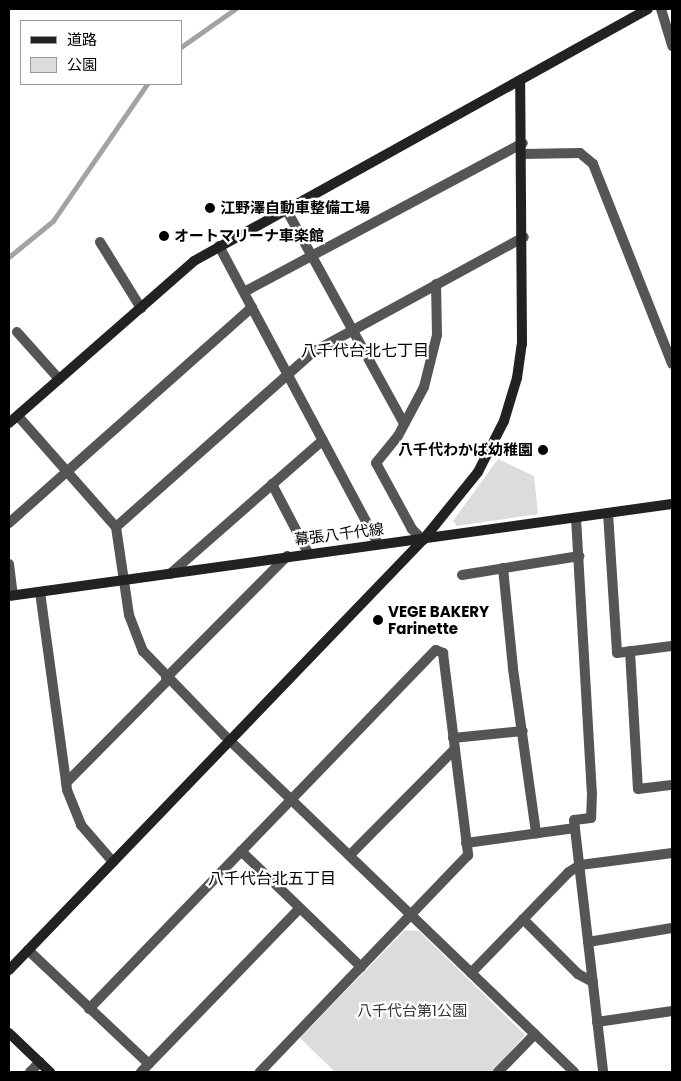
<!DOCTYPE html>
<meta charset="utf-8">
<style>
body{margin:0}
#map{position:relative;width:681px;height:1081px;overflow:hidden;background:#fff;font-family:Poppins,"Noto Sans JP",sans-serif}
div>[style]{position:absolute}
.green>*{inset:0;background:#dcdcdc}
.stream>*{height:4.5px;margin:-2.25px;padding:0 2.25px;transform-origin:2.25px;border-radius:2.25px;background:#a3a3a3}
.street>*{height:10px;margin:-5px;padding:0 5px;transform-origin:5px;border-radius:5px;background:#555}
.secondary>*{height:10px;margin:-5px;padding:0 5px;transform-origin:5px;border-radius:5px;background:#222}
.dots>*{width:14px;height:14px;translate:-50% -50%;box-sizing:border-box;border:2px solid #fff;border-radius:50%}
span{translate:-50% -50%;white-space:nowrap;text-align:center;line-height:1.15;-webkit-text-stroke:4.5px #fff;paint-order:stroke}
.poi-label{font-size:15px;color:#000;font-weight:700}
.left{translate:0 -50%;text-align:left}
.right{translate:-100% -50%;text-align:right}
.street-label{font-size:15px;color:#000}
.park-label{font-size:15px;color:#333}
.neighbourhood-label{font-size:16px;color:#000}
.frame{position:absolute;inset:0;border:10px solid #000;pointer-events:none}
.legend{position:absolute;left:20px;top:20px;width:162px;height:65px;box-sizing:border-box;background:#fff;border:1px solid #999;margin:0;padding:6px 9px;list-style:none;font-size:15px;color:#000}
.legend li{display:flex;align-items:center;gap:10px;height:25px}
.legend b{width:25px;border:1px solid #999}
</style>
<div id="map">
<div class="green">
<div style="clip-path:polygon(498px 459px,534px 476px,538px 514px,457px 526px,453px 521px)"></div>
<div style="clip-path:polygon(405px 930px,419px 931px,525px 1035px,492px 1072px,335px 1072px,300px 1038px)"></div>
</div>
<div class="stream">
<div style="left:181px;top:47px;width:66px;rotate:-35.1deg"></div>
<div style="left:9px;top:257px;width:57px;rotate:-39.3deg"></div>
<div style="left:53px;top:221px;width:166px;rotate:-55.5deg"></div>
</div>
<div class="street">
<div style="left:661px;top:9px;width:39px;rotate:73deg"></div>
<div style="left:522px;top:154px;width:58px;rotate:-1deg"></div>
<div style="left:580px;top:153px;width:17px;rotate:40deg"></div>
<div style="left:593px;top:164px;width:215px;rotate:68.4deg"></div>
<div style="left:286px;top:209px;width:245px;rotate:61.2deg"></div>
<div style="left:100px;top:242px;width:78px;rotate:58.2deg"></div>
<div style="left:219px;top:246px;width:338px;rotate:61.9deg"></div>
<div style="left:244px;top:292px;width:316px;rotate:-28.1deg"></div>
<div style="left:17px;top:332px;width:63px;rotate:48.2deg"></div>
<div style="left:18px;top:416px;width:148px;rotate:48.6deg"></div>
<div style="left:116px;top:527px;width:89px;rotate:81.6deg"></div>
<div style="left:129px;top:615px;width:39px;rotate:69deg"></div>
<div style="left:143px;top:651px;width:117px;rotate:46deg"></div>
<div style="left:224px;top:735px;width:486px;rotate:43.9deg"></div>
<div style="left:272px;top:484px;width:78px;rotate:62.4deg"></div>
<div style="left:608px;top:513px;width:140px;rotate:86.3deg"></div>
<div style="left:617px;top:653px;width:55px;rotate:-7.3deg"></div>
<div style="left:576px;top:518px;width:275px;rotate:86.7deg"></div>
<div style="left:592px;top:793px;width:25px;rotate:92deg"></div>
<div style="left:591px;top:818px;width:17px;rotate:173deg"></div>
<div style="left:574px;top:820px;width:254px;rotate:83.4deg"></div>
<div style="left:9px;top:523px;width:325px;rotate:-41.6deg"></div>
<div style="left:116px;top:527px;width:264px;rotate:-41.6deg"></div>
<div style="left:313px;top:352px;width:240px;rotate:-28.6deg"></div>
<div style="left:423px;top:540px;width:16px;rotate:-135deg"></div>
<div style="left:412px;top:529px;width:75px;rotate:-118.6deg"></div>
<div style="left:376px;top:463px;width:35px;rotate:-51deg"></div>
<div style="left:398px;top:436px;width:55px;rotate:-62deg"></div>
<div style="left:424px;top:387px;width:54px;rotate:-76deg"></div>
<div style="left:437px;top:335px;width:51px;rotate:-91.1deg"></div>
<div style="left:9px;top:564px;width:31px;rotate:83deg"></div>
<div style="left:503px;top:568px;width:101px;rotate:84.3deg"></div>
<div style="left:513px;top:669px;width:166px;rotate:82deg"></div>
<div style="left:170px;top:574px;width:203px;rotate:-41.2deg"></div>
<div style="left:462px;top:575px;width:119px;rotate:-9.2deg"></div>
<div style="left:40px;top:592px;width:200px;rotate:82.2deg"></div>
<div style="left:67px;top:790px;width:38px;rotate:68deg"></div>
<div style="left:81px;top:825px;width:49px;rotate:49.1deg"></div>
<div style="left:630px;top:651px;width:138px;rotate:86.7deg"></div>
<div style="left:638px;top:789px;width:34px;rotate:-7deg"></div>
<div style="left:166px;top:678px;width:172px;rotate:-45.2deg"></div>
<div style="left:453px;top:738px;width:70px;rotate:-5.7deg"></div>
<div style="left:66px;top:783px;width:145px;rotate:-45.3deg"></div>
<div style="left:466px;top:843px;width:110px;rotate:-7.8deg"></div>
<div style="left:241px;top:851px;width:167px;rotate:44deg"></div>
<div style="left:350px;top:855px;width:149px;rotate:-45.3deg"></div>
<div style="left:523px;top:919px;width:78px;rotate:45deg"></div>
<div style="left:578px;top:974px;width:17px;rotate:28deg"></div>
<div style="left:588px;top:942px;width:85px;rotate:-9.5deg"></div>
<div style="left:28px;top:950px;width:166px;rotate:43.3deg"></div>
<div style="left:471px;top:973px;width:141px;rotate:-45.9deg"></div>
<div style="left:569px;top:872px;width:13px;rotate:-32deg"></div>
<div style="left:580px;top:865px;width:93px;rotate:-7.4deg"></div>
<div style="left:89px;top:1009px;width:499px;rotate:-46deg"></div>
<div style="left:436px;top:650px;width:8px;rotate:23deg"></div>
<div style="left:443px;top:653px;width:204px;rotate:82.9deg"></div>
<div style="left:468px;top:855px;width:301px;rotate:133.8deg"></div>
<div style="left:597px;top:1022px;width:76px;rotate:-8.3deg"></div>
<div style="left:30px;top:1072px;width:14px;rotate:-45deg"></div>
<div style="left:141px;top:1072px;width:228px;rotate:-45.9deg"></div>
<div style="left:498px;top:1072px;width:53px;rotate:-45.8deg"></div>
</div>
<div class="secondary">
<div style="left:9px;top:423px;width:246px;rotate:-41.2deg"></div>
<div style="left:194px;top:261px;width:519px;rotate:-29.03deg"></div>
<div style="left:9px;top:596px;width:669px;rotate:-7.9deg"></div>
<div style="left:9px;top:970px;width:597px;rotate:-46.09deg"></div>
<div style="left:423px;top:540px;width:87px;rotate:-51deg"></div>
<div style="left:478px;top:472px;width:57px;rotate:-63deg"></div>
<div style="left:504px;top:421px;width:45px;rotate:-73.2deg"></div>
<div style="left:517px;top:378px;width:34px;rotate:-82deg"></div>
<div style="left:522px;top:344px;width:264px;rotate:-90.4deg"></div>
<div style="left:9px;top:1033px;width:57px;rotate:43.6deg"></div>
</div>
<div class="dots">
<div style="left:210px;top:208px;background:#000"></div>
<div style="left:164px;top:236px;background:#000"></div>
<div style="left:543px;top:450px;background:#000"></div>
<div style="left:378px;top:620px;background:#000"></div>
</div>
<div class="poi-label">
<span class="left" style="left:220px;top:208px">江野澤自動車整備工場</span>
<span class="left" style="left:174px;top:236px">オートマリーナ車楽館</span>
<span class="right" style="left:533px;top:450px">八千代わかば幼稚園</span>
<span class="left" style="left:388px;top:620px">VEGE BAKERY<br>Farinette</span>
</div>
<div class="street-label">
<span style="left:339px;top:534px;rotate:-7deg">幕張八千代線</span>
</div>
<div class="park-label">
<span style="left:412px;top:1011px">八千代台第1公園</span>
</div>
<div class="neighbourhood-label">
<span style="left:365px;top:351px">八千代台北七丁目</span>
<span style="left:272px;top:879px">八千代台北五丁目</span>
</div>
<div class="frame"></div>
<ul class="legend">
<li><b style="height:6px;background:#222"></b>道路</li>
<li><b style="height:14px;background:#dcdcdc"></b>公園</li>
</ul>
</div>
